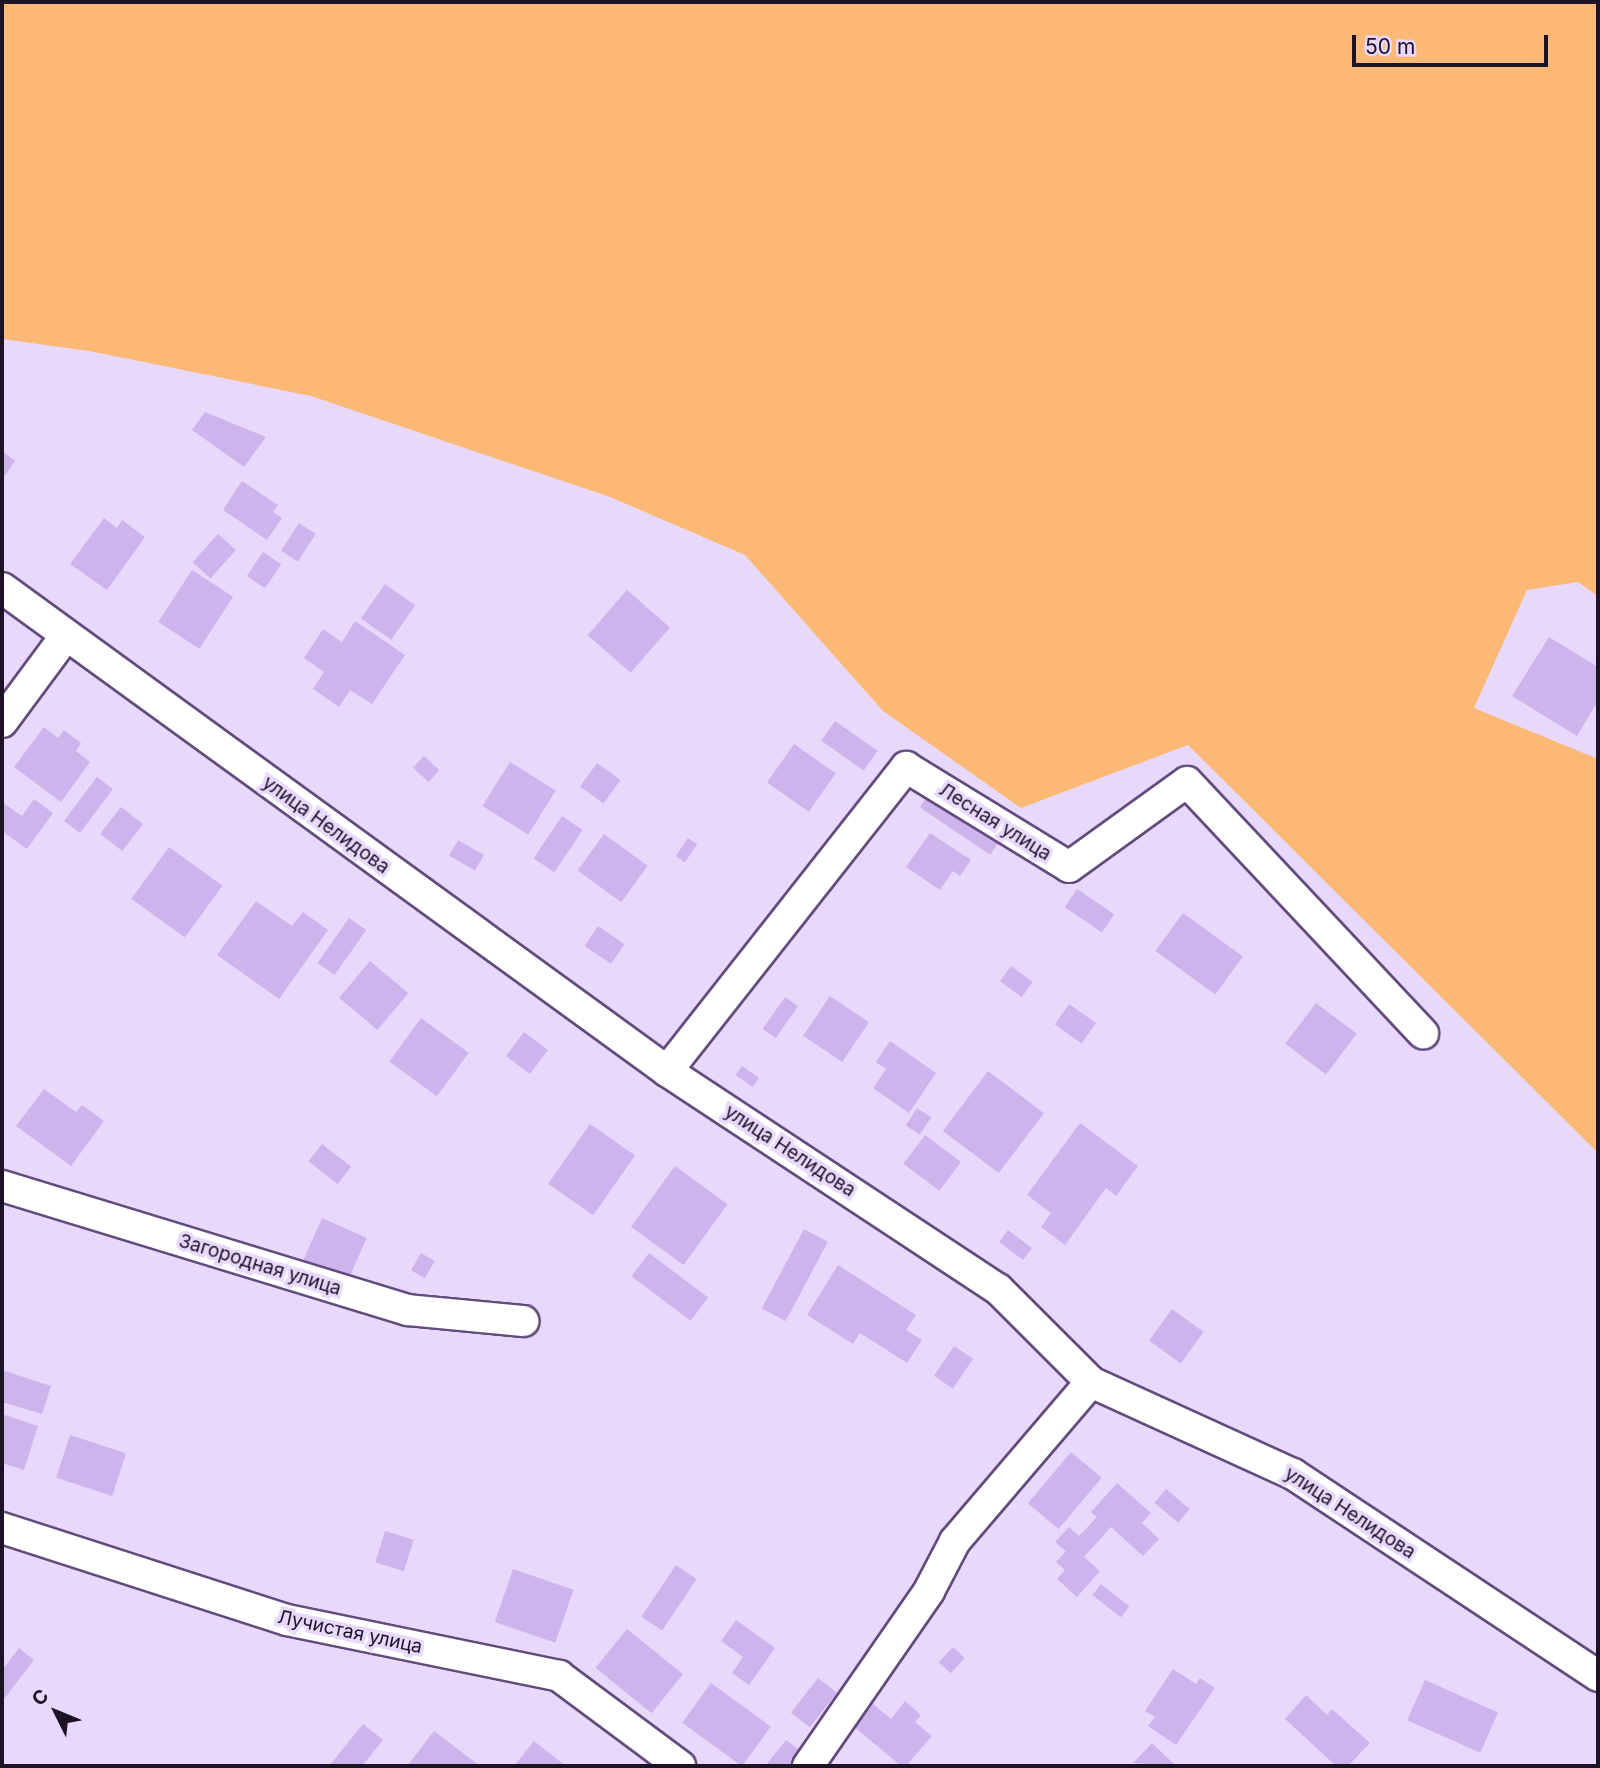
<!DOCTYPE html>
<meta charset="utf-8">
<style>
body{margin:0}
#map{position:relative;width:1600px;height:1768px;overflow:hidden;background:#e8d9fc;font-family:Inter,sans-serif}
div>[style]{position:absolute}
.green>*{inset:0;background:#fcb975}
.building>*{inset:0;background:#ceb4ed;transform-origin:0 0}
.roads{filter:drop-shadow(2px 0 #634c7d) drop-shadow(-2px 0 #634c7d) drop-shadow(0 2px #634c7d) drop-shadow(0 -2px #634c7d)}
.minor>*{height:30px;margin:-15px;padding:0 15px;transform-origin:15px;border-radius:15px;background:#fff}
span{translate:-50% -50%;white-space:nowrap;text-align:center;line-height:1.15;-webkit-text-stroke:7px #e8d9fc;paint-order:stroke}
.street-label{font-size:19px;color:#1d1327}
.frame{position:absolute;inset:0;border:4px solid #1d1327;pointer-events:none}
.north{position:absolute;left:21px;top:1677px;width:70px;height:70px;-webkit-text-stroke:5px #e8d9fc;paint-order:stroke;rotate:313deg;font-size:19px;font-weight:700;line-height:28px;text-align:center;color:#1d1327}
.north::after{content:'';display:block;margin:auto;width:24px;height:32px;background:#1d1327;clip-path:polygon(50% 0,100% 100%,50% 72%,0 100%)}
.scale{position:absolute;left:1352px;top:35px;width:196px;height:32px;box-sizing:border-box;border:4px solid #1d1327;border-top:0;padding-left:9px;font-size:21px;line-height:24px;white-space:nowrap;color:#1d1327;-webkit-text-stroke:5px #e8d9fc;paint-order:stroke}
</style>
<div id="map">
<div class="green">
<div style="clip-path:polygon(2px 2px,1598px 2px,1598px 596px,1578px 582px,1527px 590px,1474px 708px,1598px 759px,1598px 1153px,1188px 745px,1021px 808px,883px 711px,745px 555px,610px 497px,311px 396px,89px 351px,2px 339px)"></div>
</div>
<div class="building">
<div style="clip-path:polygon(205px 412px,266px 437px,244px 467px,192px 430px)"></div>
<div style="clip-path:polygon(2px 451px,15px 461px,2px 480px)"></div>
<div style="clip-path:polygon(242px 481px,278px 505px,273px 512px,282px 518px,267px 540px,223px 510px)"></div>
<div style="clip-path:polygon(104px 518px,117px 528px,122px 520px,145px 537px,107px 590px,70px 564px)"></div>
<div style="left:299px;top:523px;width:20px;height:33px;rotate:33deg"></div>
<div style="left:218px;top:534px;width:24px;height:38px;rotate:42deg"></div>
<div style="left:263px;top:552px;width:22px;height:29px;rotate:34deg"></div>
<div style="left:192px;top:570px;width:49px;height:62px;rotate:33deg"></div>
<div style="left:385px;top:584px;width:37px;height:42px;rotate:35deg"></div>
<div style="left:627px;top:590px;width:57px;height:60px;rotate:41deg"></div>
<div style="clip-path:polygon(355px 621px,405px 655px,372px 704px,350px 690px,339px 707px,313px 689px,324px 672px,304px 658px,323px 629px,342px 642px)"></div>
<div style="clip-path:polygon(1549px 637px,1598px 667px,1598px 701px,1577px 736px,1512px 696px)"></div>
<div style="left:835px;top:721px;width:52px;height:24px;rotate:35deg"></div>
<div style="clip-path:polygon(44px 727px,58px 738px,64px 730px,81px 743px,76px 751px,90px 762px,61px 802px,14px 767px)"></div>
<div style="left:794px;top:744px;width:51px;height:47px;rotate:35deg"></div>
<div style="left:424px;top:756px;width:21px;height:16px;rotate:43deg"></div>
<div style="left:510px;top:762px;width:54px;height:52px;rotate:32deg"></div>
<div style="left:597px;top:763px;width:29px;height:29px;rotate:36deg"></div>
<div style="left:97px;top:777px;width:20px;height:55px;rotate:37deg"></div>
<div style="left:932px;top:789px;width:85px;height:22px;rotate:34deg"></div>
<div style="clip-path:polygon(34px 799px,53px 813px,27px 849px,2px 831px,2px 802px,22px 816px)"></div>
<div style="left:121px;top:807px;width:28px;height:34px;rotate:38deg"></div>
<div style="left:562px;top:816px;width:25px;height:51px;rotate:34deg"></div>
<div style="clip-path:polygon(930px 833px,971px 860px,960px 876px,953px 871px,940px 890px,906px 867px)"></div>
<div style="left:604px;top:834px;width:54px;height:45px;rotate:36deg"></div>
<div style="left:688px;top:838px;width:11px;height:22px;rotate:34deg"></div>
<div style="left:458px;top:840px;width:30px;height:18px;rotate:30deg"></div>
<div style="left:169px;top:847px;width:66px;height:64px;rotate:36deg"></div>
<div style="left:1077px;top:889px;width:45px;height:22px;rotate:34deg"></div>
<div style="clip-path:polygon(256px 901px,292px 926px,303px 912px,328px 930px,279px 999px,217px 955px)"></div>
<div style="left:1183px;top:913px;width:74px;height:47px;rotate:36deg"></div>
<div style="left:349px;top:918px;width:21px;height:55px;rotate:35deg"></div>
<div style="left:598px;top:926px;width:32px;height:24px;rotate:34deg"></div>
<div style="left:370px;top:961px;width:50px;height:48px;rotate:40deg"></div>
<div style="left:1011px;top:966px;width:27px;height:19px;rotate:36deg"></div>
<div style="left:830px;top:996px;width:47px;height:48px;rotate:34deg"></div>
<div style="left:785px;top:997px;width:16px;height:39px;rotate:35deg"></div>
<div style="left:1316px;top:1003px;width:51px;height:51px;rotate:37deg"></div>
<div style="left:1069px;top:1004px;width:33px;height:25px;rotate:35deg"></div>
<div style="left:421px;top:1018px;width:59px;height:54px;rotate:36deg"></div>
<div style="left:524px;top:1032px;width:30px;height:30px;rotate:37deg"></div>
<div style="clip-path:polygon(890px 1041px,936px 1073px,909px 1113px,873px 1088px,886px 1069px,876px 1062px)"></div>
<div style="left:742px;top:1066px;width:21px;height:11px;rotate:35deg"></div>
<div style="left:988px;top:1071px;width:70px;height:75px;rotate:37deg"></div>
<div style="clip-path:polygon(44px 1089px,76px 1112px,82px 1105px,104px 1121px,71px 1166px,16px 1126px)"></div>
<div style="left:917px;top:1108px;width:17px;height:21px;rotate:33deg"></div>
<div style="clip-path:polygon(1080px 1123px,1138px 1166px,1116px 1196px,1106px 1188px,1065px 1245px,1041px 1227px,1051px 1213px,1027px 1195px)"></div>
<div style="left:590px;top:1124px;width:55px;height:73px;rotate:35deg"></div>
<div style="left:925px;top:1135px;width:45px;height:36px;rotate:37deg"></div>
<div style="left:322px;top:1144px;width:37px;height:22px;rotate:38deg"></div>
<div style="left:675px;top:1166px;width:65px;height:75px;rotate:36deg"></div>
<div style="left:322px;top:1218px;width:49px;height:47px;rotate:24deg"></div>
<div style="left:804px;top:1229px;width:27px;height:90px;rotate:28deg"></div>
<div style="left:1008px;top:1230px;width:30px;height:15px;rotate:37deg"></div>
<div style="left:421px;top:1253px;width:16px;height:20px;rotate:30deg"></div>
<div style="left:649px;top:1253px;width:74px;height:29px;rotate:37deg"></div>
<div style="clip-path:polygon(838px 1265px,916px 1315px,906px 1330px,922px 1340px,907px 1363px,860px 1333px,853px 1344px,807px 1315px)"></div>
<div style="left:1172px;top:1309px;width:39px;height:39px;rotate:36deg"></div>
<div style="left:954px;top:1346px;width:23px;height:36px;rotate:34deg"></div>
<div style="clip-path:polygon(2px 1370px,51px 1386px,42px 1414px,2px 1402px)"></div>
<div style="clip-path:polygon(2px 1414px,38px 1426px,24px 1470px,2px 1463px)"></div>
<div style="left:70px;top:1435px;width:59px;height:45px;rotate:18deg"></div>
<div style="left:1071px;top:1452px;width:40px;height:67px;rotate:40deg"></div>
<div style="clip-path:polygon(1117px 1483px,1151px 1513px,1142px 1523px,1159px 1539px,1143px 1556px,1111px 1527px,1084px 1557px,1100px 1571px,1077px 1597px,1057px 1579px,1065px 1570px,1056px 1562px,1066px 1551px,1055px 1542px,1069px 1527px,1079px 1536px,1097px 1517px,1091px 1512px)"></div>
<div style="left:1166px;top:1489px;width:31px;height:18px;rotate:40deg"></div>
<div style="left:385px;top:1531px;width:30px;height:33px;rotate:17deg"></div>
<div style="left:676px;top:1565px;width:25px;height:62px;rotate:34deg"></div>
<div style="left:513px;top:1569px;width:64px;height:56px;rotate:19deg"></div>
<div style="left:1101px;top:1584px;width:36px;height:14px;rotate:38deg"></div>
<div style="clip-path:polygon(736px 1620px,775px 1648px,749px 1685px,732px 1673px,743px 1657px,721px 1641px)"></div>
<div style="left:627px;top:1629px;width:72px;height:50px;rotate:39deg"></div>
<div style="left:953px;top:1647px;width:16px;height:21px;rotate:43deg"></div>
<div style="clip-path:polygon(19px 1648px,34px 1660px,4px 1699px,2px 1670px)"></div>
<div style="clip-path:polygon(1173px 1669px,1196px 1684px,1200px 1678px,1215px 1688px,1176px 1745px,1148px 1726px,1155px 1717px,1145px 1711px)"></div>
<div style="left:818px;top:1678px;width:24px;height:44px;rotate:38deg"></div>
<div style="left:1425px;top:1680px;width:80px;height:44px;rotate:24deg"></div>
<div style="left:711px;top:1683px;width:74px;height:49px;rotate:36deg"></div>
<div style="clip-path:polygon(1306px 1695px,1327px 1715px,1332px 1709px,1370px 1743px,1348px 1766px,1336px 1766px,1285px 1719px)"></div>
<div style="clip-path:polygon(905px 1701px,921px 1715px,915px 1722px,932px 1736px,906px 1766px,901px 1766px,852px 1725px,871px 1702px,891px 1719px)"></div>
<div style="clip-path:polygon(363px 1724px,383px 1740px,362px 1766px,329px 1766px)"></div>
<div style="clip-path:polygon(434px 1731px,480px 1766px,407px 1766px)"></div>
<div style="clip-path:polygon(786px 1740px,805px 1754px,796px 1766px,765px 1766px)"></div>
<div style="clip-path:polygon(534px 1741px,566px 1766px,514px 1766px)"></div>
<div style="clip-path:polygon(1152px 1743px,1176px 1766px,1133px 1763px)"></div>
</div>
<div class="roads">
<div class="minor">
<div style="left:2px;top:588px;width:822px;rotate:35.99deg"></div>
<div style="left:667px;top:1071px;width:396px;rotate:33.4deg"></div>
<div style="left:998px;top:1289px;width:132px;rotate:45deg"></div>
<div style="left:1091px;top:1382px;width:222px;rotate:24.5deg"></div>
<div style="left:1293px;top:1474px;width:366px;rotate:33.5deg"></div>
<div style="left:2px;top:722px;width:106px;rotate:-53.5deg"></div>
<div style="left:667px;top:1071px;width:387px;rotate:-51.8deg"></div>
<div style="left:906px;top:767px;width:191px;rotate:31.5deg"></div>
<div style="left:1069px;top:867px;width:145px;rotate:-35.8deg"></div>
<div style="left:1187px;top:782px;width:345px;rotate:46.8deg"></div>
<div style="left:2px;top:1186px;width:425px;rotate:17deg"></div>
<div style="left:408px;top:1310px;width:116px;rotate:5.5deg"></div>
<div style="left:2px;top:1528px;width:299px;rotate:17.9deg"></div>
<div style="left:287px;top:1620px;width:278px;rotate:11.6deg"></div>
<div style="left:559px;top:1676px;width:151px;rotate:36.6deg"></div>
<div style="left:808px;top:1766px;width:213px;rotate:-55.3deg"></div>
<div style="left:929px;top:1591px;width:56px;rotate:-62.5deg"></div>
<div style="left:955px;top:1541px;width:209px;rotate:-49.5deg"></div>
</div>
</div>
<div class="street-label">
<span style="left:995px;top:822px;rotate:32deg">Лесная улица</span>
<span style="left:326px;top:825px;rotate:36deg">улица Нелидова</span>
<span style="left:790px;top:1151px;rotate:33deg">улица Нелидова</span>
<span style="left:260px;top:1265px;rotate:17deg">Загородная улица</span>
<span style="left:1350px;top:1513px;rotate:33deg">улица Нелидова</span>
<span style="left:350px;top:1632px;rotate:12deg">Лучистая улица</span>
</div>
<div class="frame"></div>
<div class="north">С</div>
<div class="scale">50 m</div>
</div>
